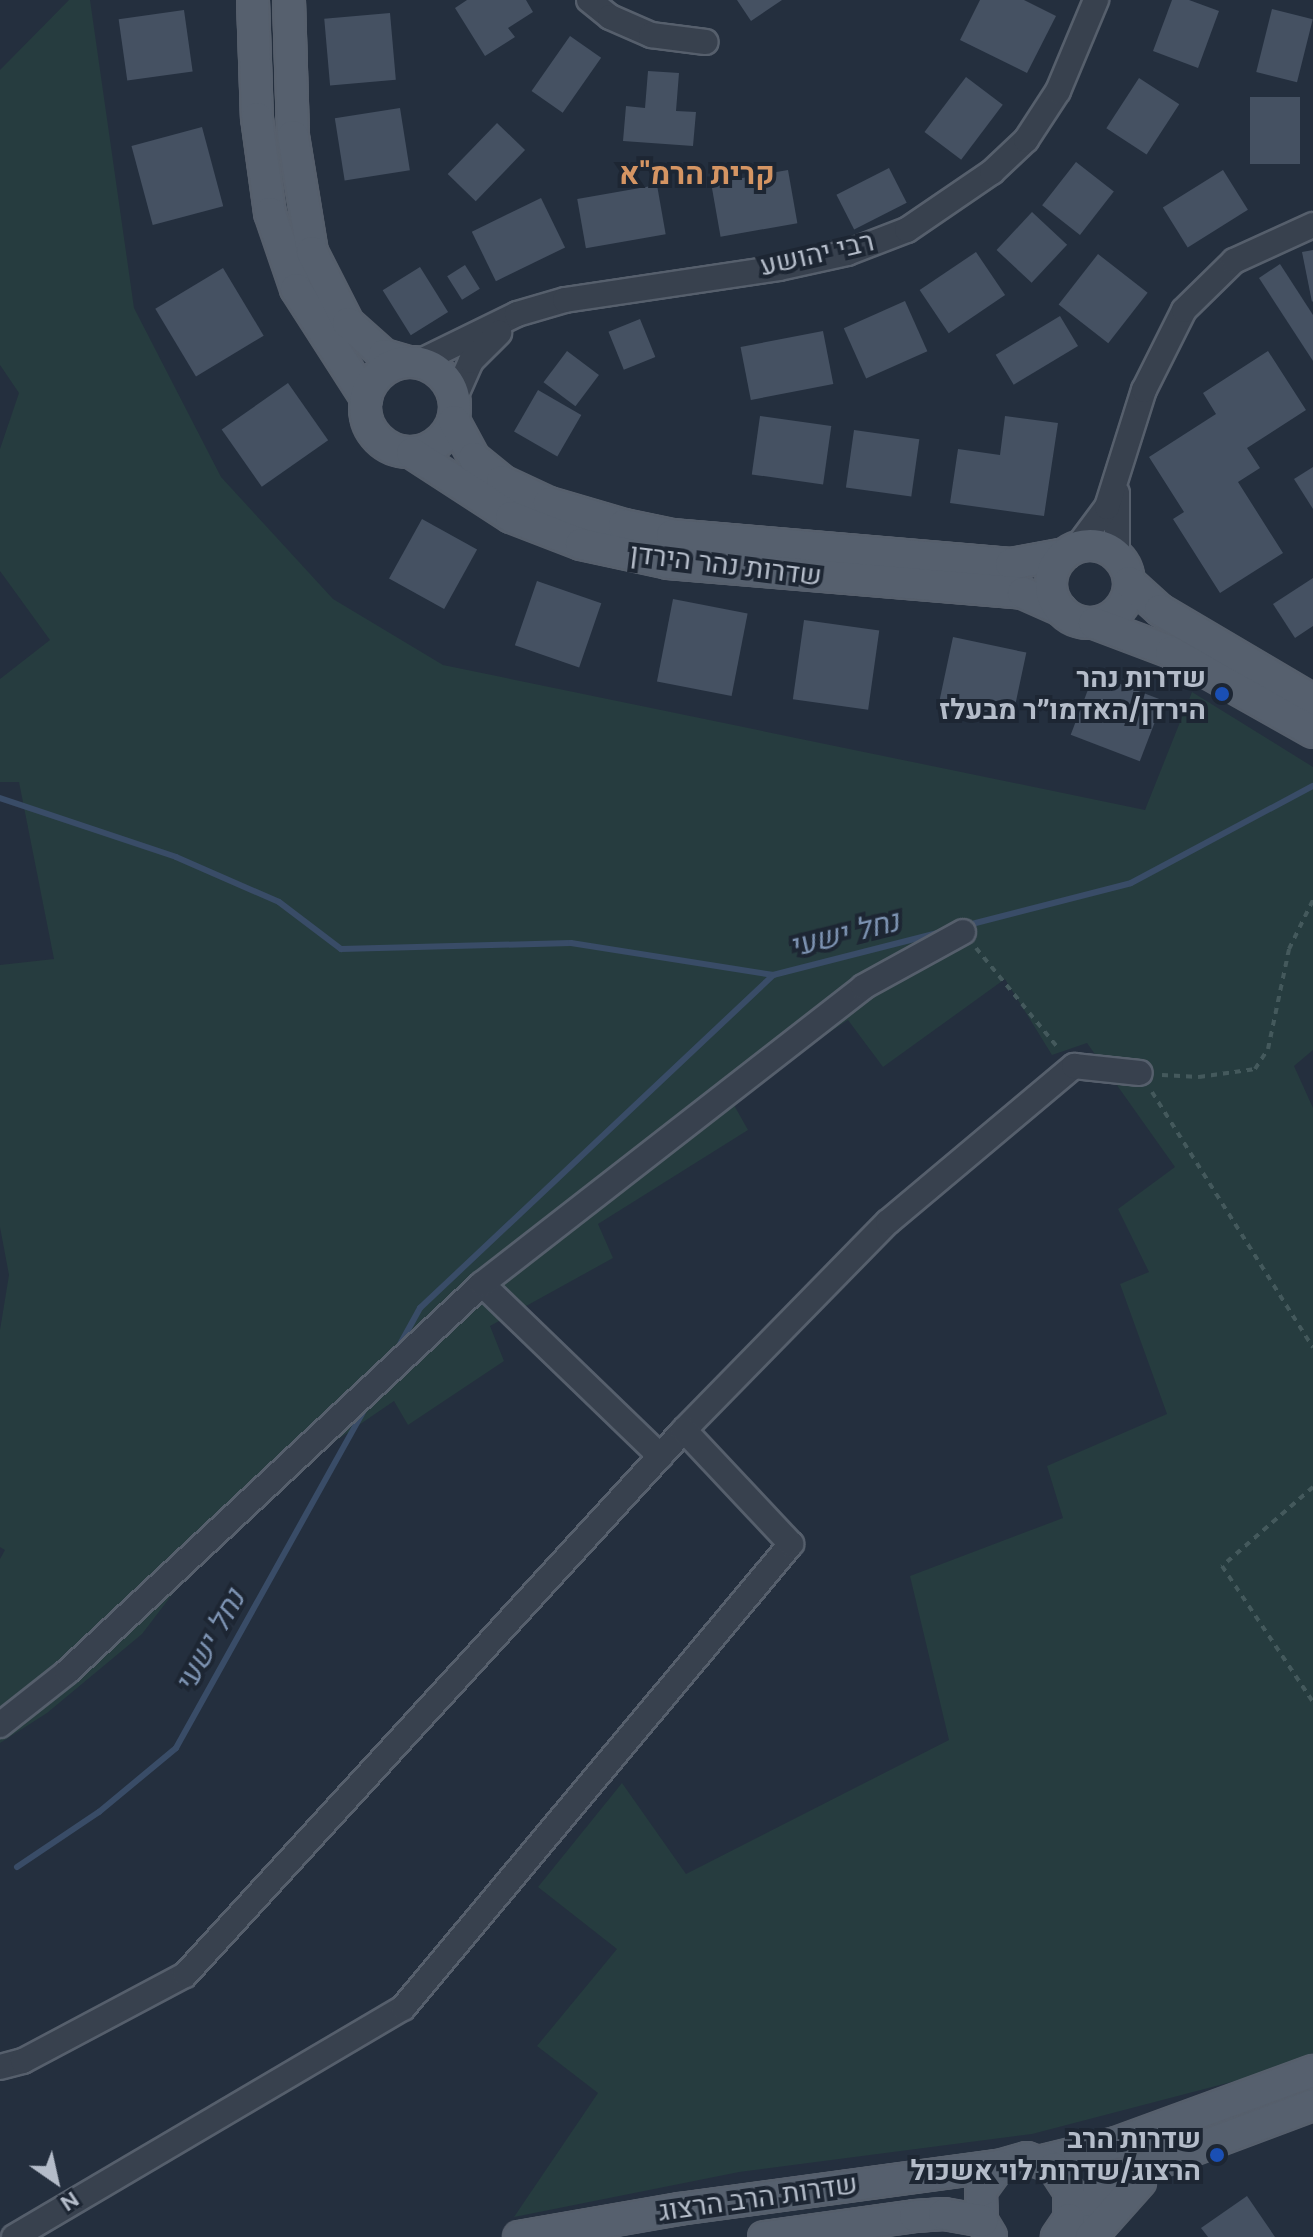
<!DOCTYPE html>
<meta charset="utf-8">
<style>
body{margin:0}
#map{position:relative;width:1313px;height:2237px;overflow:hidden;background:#242f3e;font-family:"DM Sans",Heebo,sans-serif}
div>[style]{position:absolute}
.green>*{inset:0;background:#263c3f}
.stream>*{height:6px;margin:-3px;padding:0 3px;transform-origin:3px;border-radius:3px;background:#394c67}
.building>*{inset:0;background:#455162;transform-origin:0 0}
.path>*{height:4px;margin-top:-2px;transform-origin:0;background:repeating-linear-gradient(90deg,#44595c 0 6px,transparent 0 12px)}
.roads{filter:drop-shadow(2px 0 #565f6c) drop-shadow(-2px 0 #565f6c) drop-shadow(0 2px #565f6c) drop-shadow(0 -2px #565f6c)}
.minor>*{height:24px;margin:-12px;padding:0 12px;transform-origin:12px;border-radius:12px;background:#38414e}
.major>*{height:30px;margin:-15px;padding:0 15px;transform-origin:15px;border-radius:15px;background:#56606e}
.major>.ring{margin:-15px;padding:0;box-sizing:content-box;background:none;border:30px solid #56606e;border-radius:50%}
.dots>*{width:22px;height:22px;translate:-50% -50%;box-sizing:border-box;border:4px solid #1d2633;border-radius:50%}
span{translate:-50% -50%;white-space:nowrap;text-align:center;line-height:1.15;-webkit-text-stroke:8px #1d2633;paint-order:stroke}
.street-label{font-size:28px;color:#b4bcc9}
.poi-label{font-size:28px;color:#b4bcc9;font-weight:700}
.right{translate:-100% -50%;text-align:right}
.neighbourhood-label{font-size:30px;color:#d59563;font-weight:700}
.water-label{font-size:30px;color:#7c92b1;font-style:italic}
.north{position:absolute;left:16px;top:2141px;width:80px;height:80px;-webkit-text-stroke:6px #1d2633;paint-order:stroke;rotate:146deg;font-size:22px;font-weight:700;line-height:32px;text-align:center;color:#b4bcc9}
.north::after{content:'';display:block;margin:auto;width:28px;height:36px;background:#b4bcc9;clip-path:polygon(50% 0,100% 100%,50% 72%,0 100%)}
</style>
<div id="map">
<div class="green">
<div style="clip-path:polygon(69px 0,90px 0,134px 308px,221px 477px,333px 599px,443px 665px,1145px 810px,1192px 692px,1313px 767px,1313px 1050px,1294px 1066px,1313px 1108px,1313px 2053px,1239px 2080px,1032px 2134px,739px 2172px,514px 2217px,598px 2093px,537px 2046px,617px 1949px,538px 1887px,622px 1783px,686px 1874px,949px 1740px,910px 1576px,1063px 1518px,1047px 1466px,1167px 1414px,1120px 1284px,1149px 1272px,1118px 1209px,1175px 1167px,1087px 1043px,1052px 1055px,1005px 979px,883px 1067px,848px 1020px,730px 1098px,748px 1130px,598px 1224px,613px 1258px,490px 1326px,504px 1361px,408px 1425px,394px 1401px,239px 1507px,142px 1634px,47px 1713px,0 1743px,0 1559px,5px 1550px,0 1547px,0 1330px,9px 1275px,0 1227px,0 965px,54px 959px,19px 782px,0 782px,0 679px,50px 640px,0 571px,0 449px,19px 393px,0 365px,0 70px)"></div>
</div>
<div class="stream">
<div style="left:0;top:798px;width:186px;rotate:18.5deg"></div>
<div style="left:176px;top:857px;width:112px;rotate:23.6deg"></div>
<div style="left:279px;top:902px;width:78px;rotate:37.2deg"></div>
<div style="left:341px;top:949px;width:230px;rotate:-1.5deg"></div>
<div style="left:571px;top:943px;width:205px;rotate:9deg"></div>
<div style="left:964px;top:926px;width:172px;rotate:-14.4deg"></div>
<div style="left:1131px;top:883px;width:206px;rotate:-28.1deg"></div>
<div style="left:398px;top:1348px;width:46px;rotate:-61.2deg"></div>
<div style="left:420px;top:1308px;width:485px;rotate:-43.3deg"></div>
<div style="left:773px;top:975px;width:174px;rotate:-14.3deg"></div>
<div style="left:17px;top:1867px;width:99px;rotate:-33.9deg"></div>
<div style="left:99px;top:1812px;width:100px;rotate:-39.7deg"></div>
<div style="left:176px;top:1748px;width:389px;rotate:-60.9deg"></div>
</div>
<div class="building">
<div style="clip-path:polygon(467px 0,526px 0,533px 12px,508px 28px,515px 37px,485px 56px,455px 8px)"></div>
<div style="clip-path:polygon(737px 0,782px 0,751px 21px)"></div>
<div style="clip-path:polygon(980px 0,1024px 0,1056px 16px,1027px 73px,960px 40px)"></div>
<div style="clip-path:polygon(1172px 0,1189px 0,1219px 11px,1198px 68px,1153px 51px)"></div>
<div style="left:1272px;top:9px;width:42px;height:65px;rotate:14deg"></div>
<div style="left:184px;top:10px;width:62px;height:66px;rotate:82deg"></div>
<div style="left:390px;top:13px;width:67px;height:66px;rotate:85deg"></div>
<div style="left:570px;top:36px;width:38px;height:67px;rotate:35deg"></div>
<div style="clip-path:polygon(648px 71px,679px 73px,676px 111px,696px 112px,693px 146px,623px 141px,626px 106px,645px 108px)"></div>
<div style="left:966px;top:77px;width:46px;height:69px;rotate:37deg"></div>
<div style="left:1139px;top:78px;width:48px;height:60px;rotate:33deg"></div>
<div style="left:1250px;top:97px;width:50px;height:67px"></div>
<div style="left:400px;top:108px;width:63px;height:66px;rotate:81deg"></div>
<div style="left:497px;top:123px;width:39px;height:71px;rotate:44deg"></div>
<div style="left:202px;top:127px;width:82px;height:73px;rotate:75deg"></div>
<div style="left:1076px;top:162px;width:48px;height:55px;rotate:38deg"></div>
<div style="left:889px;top:168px;width:39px;height:59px;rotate:63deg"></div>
<div style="left:788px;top:170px;width:54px;height:78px;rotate:80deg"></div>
<div style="left:1223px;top:170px;width:47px;height:71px;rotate:58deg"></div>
<div style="left:657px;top:185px;width:50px;height:81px;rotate:80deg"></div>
<div style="left:541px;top:198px;width:55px;height:77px;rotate:64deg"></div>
<div style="left:1032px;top:212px;width:48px;height:52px;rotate:43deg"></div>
<div style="clip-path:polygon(1313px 250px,1313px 301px,1312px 302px,1302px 252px)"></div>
<div style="left:976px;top:252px;width:52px;height:68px;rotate:56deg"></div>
<div style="left:1098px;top:254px;width:63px;height:64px;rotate:38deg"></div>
<div style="clip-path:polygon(1280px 264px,1313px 315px,1313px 361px,1259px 278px)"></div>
<div style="left:465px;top:265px;width:28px;height:21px;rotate:58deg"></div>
<div style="left:420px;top:267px;width:53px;height:44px;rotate:58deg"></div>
<div style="left:223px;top:268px;width:79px;height:79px;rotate:59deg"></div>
<div style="left:905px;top:301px;width:55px;height:67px;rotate:66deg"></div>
<div style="left:1060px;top:316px;width:35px;height:75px;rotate:59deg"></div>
<div style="left:640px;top:319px;width:41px;height:34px;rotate:68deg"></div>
<div style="left:823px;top:331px;width:54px;height:84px;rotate:79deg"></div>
<div style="left:567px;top:351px;width:40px;height:39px;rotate:37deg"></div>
<div style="clip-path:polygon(1268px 351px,1306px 410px,1247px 448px,1260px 468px,1238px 482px,1283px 553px,1220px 593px,1173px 519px,1184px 512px,1149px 457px,1216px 414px,1203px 393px)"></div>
<div style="left:288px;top:383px;width:70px;height:81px;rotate:55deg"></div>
<div style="left:538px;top:390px;width:50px;height:48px;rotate:30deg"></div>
<div style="left:760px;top:416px;width:72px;height:59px;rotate:8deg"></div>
<div style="clip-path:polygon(1005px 416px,1058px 423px,1044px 516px,950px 503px,958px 449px,1000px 455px)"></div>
<div style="left:854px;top:430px;width:66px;height:58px;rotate:8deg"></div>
<div style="clip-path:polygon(1313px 467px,1313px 509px,1294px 479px)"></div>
<div style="left:422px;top:519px;width:63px;height:68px;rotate:29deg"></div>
<div style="clip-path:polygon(1313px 578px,1313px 626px,1295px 638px,1273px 604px)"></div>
<div style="left:537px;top:581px;width:68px;height:68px;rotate:19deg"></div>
<div style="left:673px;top:599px;width:76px;height:84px;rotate:11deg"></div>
<div style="left:804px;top:620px;width:76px;height:80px;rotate:8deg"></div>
<div style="left:953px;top:637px;width:75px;height:70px;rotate:12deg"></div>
<div style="left:1094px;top:674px;width:74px;height:65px;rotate:21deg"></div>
<div style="clip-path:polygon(1247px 2196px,1275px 2237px,1208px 2237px,1201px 2228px)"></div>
</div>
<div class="path">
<div style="left:976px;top:948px;width:131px;rotate:50.6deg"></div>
<div style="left:1162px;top:1075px;width:37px;rotate:3deg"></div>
<div style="left:1199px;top:1077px;width:57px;rotate:-8.1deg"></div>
<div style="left:1255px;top:1069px;width:24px;rotate:-57deg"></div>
<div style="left:1268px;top:1049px;width:102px;rotate:-78.1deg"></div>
<div style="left:1289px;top:949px;width:55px;rotate:-63.9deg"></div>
<div style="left:1152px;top:1092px;width:302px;rotate:57.8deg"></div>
<div style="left:1313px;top:1487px;width:121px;rotate:139deg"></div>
<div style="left:1222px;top:1566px;width:164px;rotate:56.2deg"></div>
</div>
<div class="roads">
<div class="minor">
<div style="left:589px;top:0;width:27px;rotate:39deg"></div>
<div style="left:610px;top:17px;width:45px;rotate:23.7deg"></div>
<div style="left:651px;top:35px;width:55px;rotate:7.3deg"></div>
<div style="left:417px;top:363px;width:111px;rotate:-26.1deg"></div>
<div style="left:517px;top:314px;width:50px;rotate:-16.3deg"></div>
<div style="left:565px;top:300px;width:216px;rotate:-8.5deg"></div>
<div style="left:779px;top:268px;width:70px;rotate:-12.4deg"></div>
<div style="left:847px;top:253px;width:64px;rotate:-21deg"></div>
<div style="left:907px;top:230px;width:103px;rotate:-34.3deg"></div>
<div style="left:992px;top:172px;width:47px;rotate:-43.3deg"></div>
<div style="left:1026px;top:140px;width:59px;rotate:-56.9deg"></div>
<div style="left:1058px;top:91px;width:99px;rotate:-67.3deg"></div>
<div style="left:455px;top:397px;width:39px;rotate:-66deg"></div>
<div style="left:471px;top:361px;width:40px;rotate:-45deg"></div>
<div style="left:1117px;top:493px;width:63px;rotate:90deg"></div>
<div style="left:1078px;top:546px;width:49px;rotate:-53.4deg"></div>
<div style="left:1107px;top:507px;width:123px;rotate:-72.5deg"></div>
<div style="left:1144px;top:390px;width:89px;rotate:-63.4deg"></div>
<div style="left:1184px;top:310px;width:70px;rotate:-44.4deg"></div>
<div style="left:1234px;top:261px;width:87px;rotate:-24.5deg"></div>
<div style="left:482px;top:1284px;width:248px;rotate:44deg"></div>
<div style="left:0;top:1725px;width:85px;rotate:-38.3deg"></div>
<div style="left:67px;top:1672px;width:568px;rotate:-43.07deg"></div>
<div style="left:482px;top:1284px;width:483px;rotate:-37.9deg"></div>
<div style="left:863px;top:987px;width:114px;rotate:-28.8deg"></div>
<div style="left:0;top:2067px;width:24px;rotate:-15deg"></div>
<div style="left:23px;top:2061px;width:183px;rotate:-28deg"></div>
<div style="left:185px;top:1975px;width:739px;rotate:-47.52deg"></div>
<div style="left:684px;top:1430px;width:291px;rotate:-45.6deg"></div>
<div style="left:888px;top:1222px;width:243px;rotate:-40deg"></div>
<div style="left:1074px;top:1066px;width:66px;rotate:6.1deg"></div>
<div style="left:14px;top:2237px;width:451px;rotate:-30.5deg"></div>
<div style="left:403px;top:2008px;width:605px;rotate:-50.1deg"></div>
<div style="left:791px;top:1544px;width:156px;rotate:-133.2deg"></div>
</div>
<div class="major">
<div style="left:253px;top:0;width:118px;rotate:88.1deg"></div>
<div style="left:257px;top:118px;width:96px;rotate:82.2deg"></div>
<div style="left:270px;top:213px;width:80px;rotate:71.1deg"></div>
<div style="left:296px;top:289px;width:130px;rotate:57.3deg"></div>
<div style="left:289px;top:0;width:136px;rotate:88.3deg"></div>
<div style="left:293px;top:136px;width:118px;rotate:80.7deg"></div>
<div style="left:312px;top:252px;width:80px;rotate:63.1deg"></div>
<div style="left:348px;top:323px;width:48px;rotate:41.6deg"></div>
<div style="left:384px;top:355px;width:25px;rotate:16deg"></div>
<div class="ring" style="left:365px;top:362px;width:60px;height:60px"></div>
<div style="left:454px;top:421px;width:42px;rotate:61.6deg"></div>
<div style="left:474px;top:458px;width:36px;rotate:39deg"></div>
<div style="left:502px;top:481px;width:52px;rotate:25.1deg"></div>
<div style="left:549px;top:503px;width:78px;rotate:16.3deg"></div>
<div style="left:624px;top:525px;width:49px;rotate:11.8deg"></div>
<div style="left:672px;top:535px;width:340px;rotate:4.9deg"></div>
<div style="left:1011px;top:564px;width:55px;rotate:-10.5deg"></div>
<div style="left:412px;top:453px;width:118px;rotate:32.9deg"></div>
<div style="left:511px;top:517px;width:75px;rotate:21.1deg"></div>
<div style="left:581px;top:544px;width:89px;rotate:12.3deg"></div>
<div style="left:668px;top:563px;width:356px;rotate:4.8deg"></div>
<div style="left:1023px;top:593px;width:42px;rotate:24.1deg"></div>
<div class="ring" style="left:1051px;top:545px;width:48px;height:48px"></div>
<div style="left:1129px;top:582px;width:42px;rotate:42.1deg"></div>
<div style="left:1160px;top:610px;width:178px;rotate:30.5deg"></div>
<div style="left:1094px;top:623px;width:82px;rotate:20.6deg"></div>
<div style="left:1171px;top:652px;width:163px;rotate:29.4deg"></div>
<div style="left:1042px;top:2161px;width:76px;rotate:-13.7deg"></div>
<div style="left:1116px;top:2143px;width:210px;rotate:-20.1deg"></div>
<div style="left:1069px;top:2219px;width:24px;rotate:-48deg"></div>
<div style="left:1085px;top:2201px;width:54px;rotate:-31.3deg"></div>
<div style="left:1131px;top:2173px;width:194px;rotate:-20.5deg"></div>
<div style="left:991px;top:2236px;width:17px;rotate:-121deg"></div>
<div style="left:982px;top:2221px;width:30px;rotate:-92deg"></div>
<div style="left:981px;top:2191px;width:31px;rotate:-54deg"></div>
<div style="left:999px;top:2166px;width:29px;rotate:-16deg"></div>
<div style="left:1027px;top:2158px;width:29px;rotate:20deg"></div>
<div style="left:1054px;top:2168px;width:27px;rotate:57deg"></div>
<div style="left:1069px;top:2191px;width:28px;rotate:90deg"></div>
<div style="left:1069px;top:2219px;width:22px;rotate:124deg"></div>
<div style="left:519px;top:2237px;width:162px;rotate:-9.9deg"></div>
<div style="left:679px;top:2209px;width:323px;rotate:-7.7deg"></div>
<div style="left:764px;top:2237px;width:152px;rotate:-7.9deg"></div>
<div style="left:915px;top:2216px;width:29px;rotate:-4deg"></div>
<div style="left:944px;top:2214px;width:39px;rotate:10deg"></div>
<div style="left:1091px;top:2237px;width:74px;rotate:-48.3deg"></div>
</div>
</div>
<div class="dots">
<div style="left:1222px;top:694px;background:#1a4fb4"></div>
<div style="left:1217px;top:2155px;background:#1a4fb4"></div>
</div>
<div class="street-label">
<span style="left:817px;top:254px;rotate:-13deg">רבי יהושע</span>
<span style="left:726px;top:565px;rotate:7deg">שדרות נהר הירדן</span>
<span style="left:758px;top:2198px;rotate:-8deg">שדרות הרב הרצוג</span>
</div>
<div class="poi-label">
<span class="right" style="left:1206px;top:694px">שדרות נהר<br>הירדן/האדמו״ר מבעלז</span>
<span class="right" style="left:1201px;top:2155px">שדרות הרב<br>הרצוג/שדרות לוי אשכול</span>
</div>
<div class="neighbourhood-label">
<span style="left:697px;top:174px">קרית הרמ"א</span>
</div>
<div class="water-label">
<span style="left:844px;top:934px;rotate:-14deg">נחל ישעי</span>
<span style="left:210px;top:1641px;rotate:-61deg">נחל ישעי</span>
</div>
<div class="north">N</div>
</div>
